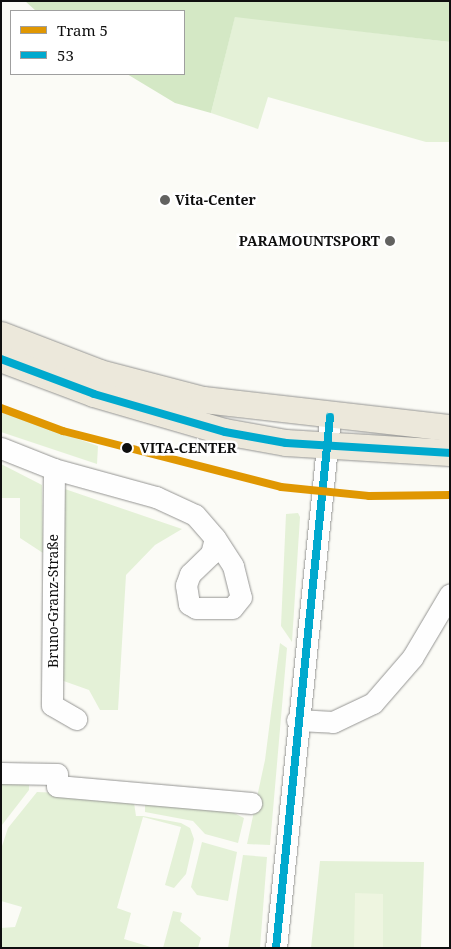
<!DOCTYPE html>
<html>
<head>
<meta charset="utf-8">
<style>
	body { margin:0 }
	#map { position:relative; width:451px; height:949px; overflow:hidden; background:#fbfbf6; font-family:"Noto Serif",serif }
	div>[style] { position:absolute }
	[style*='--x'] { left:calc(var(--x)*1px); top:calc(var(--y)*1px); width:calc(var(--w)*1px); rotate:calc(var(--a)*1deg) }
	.green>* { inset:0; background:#e4f1d7 }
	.forest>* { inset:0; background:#d4e8c5 }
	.pitch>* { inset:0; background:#eef5e0 }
	.roads { filter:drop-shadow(0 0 1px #959593) drop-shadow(0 0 1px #959593) }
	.minor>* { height:21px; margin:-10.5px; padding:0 10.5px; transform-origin:10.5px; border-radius:10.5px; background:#fefefe }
	.major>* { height:26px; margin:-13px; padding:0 13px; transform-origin:13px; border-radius:13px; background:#ece8db }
	.bus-1>* { height:8px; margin:-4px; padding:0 4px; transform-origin:4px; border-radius:4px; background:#00a9ce }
	.tram-1>* { height:8px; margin:-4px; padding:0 4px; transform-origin:4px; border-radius:4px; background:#e09702 }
	.dots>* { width:14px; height:14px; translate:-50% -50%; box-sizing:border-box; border:2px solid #fff; border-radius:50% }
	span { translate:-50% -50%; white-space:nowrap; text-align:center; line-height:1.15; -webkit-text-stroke:5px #fff; paint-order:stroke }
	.poi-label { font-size:14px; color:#0f0f0f; font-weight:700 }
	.left { translate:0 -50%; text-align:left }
	.right { translate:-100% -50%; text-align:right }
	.stop-label { font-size:14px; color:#0f0f0f; font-weight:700 }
	.street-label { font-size:14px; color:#0f0f0f }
	.frame { position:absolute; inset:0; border:2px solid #0f0f0f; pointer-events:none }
	.legend { position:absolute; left:10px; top:10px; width:175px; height:65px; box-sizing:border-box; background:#fff; border:1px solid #9f9f9f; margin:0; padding:6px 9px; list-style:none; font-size:15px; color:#0f0f0f }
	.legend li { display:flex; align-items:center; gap:10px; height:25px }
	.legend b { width:25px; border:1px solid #9f9f9f }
</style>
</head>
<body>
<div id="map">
	<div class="green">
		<i style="clip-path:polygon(235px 16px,450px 42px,450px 142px,426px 142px,268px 97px,258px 129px,211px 113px)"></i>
		<i style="clip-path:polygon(1px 412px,98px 446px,97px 464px,1px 432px)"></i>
		<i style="clip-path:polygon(1px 464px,42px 485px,43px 553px,20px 538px,20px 498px,1px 498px)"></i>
		<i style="clip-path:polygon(59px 487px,182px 529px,155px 545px,126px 575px,118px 710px,100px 710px,89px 690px,58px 679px)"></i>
		<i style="clip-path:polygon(298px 513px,300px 517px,292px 642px,281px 626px,286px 514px)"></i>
		<i style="clip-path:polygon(280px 643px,287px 648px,270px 845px,247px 844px,265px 760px)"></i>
		<i style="clip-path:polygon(1px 776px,29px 776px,29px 790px,2px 825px)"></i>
		<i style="clip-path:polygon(37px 792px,133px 796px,136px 816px,143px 816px,181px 823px,190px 828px,194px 839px,186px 874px,174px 888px,165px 885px,181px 827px,143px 817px,117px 908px,131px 913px,124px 939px,154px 948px,1px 948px,1px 928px,15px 927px,22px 907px,1px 901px,1px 849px,8px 828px)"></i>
		<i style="clip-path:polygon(145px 801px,224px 808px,244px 818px,238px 843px,205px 834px,193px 821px,145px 812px)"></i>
		<i style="clip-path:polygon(202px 842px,237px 852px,228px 901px,197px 895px,191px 887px)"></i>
		<i style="clip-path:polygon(243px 855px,267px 857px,260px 948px,228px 948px)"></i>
		<i style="clip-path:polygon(320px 861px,424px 862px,421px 948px,311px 948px)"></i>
		<i style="clip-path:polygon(173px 911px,182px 913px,180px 921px,201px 938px,198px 948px,163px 948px)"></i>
	</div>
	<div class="forest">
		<i style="clip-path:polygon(25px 1px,450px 1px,450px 42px,235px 17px,211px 113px,175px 103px,127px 74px,184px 74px,184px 11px,36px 11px)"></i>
	</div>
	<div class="pitch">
		<i style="clip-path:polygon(355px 893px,383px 894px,383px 948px,354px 948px)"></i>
	</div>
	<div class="roads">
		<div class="minor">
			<i style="--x:1;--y:448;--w:57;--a:21.6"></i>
			<i style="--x:54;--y:469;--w:106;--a:15.4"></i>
			<i style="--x:156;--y:497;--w:43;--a:24.8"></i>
			<i style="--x:195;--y:515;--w:30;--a:49"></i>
			<i style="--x:215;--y:538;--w:33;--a:57"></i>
			<i style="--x:233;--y:566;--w:32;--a:76"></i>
			<i style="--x:241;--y:597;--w:14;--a:129"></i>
			<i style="--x:232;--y:608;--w:36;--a:180"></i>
			<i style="--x:196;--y:608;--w:8;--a:-150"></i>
			<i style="--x:189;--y:604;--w:19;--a:-99"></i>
			<i style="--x:186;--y:585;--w:12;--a:-70"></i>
			<i style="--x:190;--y:574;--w:29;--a:-44"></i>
			<i style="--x:211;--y:554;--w:16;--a:-76"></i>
			<i style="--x:54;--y:469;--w:236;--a:90.5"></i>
			<i style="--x:52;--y:705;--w:28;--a:30"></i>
			<i style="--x:297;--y:720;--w:36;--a:3"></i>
			<i style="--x:333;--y:722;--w:44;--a:-25.4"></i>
			<i style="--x:373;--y:703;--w:60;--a:-49.1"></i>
			<i style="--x:412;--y:658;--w:74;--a:-59.3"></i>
			<i style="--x:1;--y:773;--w:56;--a:1"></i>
			<i style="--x:57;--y:774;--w:12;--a:90"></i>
			<i style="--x:57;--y:786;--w:195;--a:5"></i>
			<i style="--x:276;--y:948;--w:534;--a:-84.19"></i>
		</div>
		<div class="major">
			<i style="--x:1;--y:335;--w:106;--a:21"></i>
			<i style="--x:100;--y:373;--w:107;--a:14.6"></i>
			<i style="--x:204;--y:400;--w:248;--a:6.5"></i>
			<i style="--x:1;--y:359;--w:99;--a:20.6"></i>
			<i style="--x:94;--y:394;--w:136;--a:16.2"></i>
			<i style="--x:225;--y:432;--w:62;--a:10.2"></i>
			<i style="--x:286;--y:443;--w:164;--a:3.5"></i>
		</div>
	</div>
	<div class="bus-1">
		<i style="--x:1;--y:359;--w:99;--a:20.6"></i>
		<i style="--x:94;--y:394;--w:136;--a:16.2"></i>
		<i style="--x:225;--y:432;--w:62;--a:10.2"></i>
		<i style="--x:286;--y:443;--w:164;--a:3.5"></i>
		<i style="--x:276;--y:948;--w:534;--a:-84.19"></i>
	</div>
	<div class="tram-1">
		<i style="--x:1;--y:408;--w:66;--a:20.4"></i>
		<i style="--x:63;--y:431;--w:225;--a:14.4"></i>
		<i style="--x:281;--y:487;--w:88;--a:5.8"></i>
		<i style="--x:369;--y:496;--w:81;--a:-0.7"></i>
	</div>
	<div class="dots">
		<i style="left:165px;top:200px;background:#626260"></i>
		<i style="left:390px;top:241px;background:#626260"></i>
		<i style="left:127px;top:448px;background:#0f0f0f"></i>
	</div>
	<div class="poi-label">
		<span class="left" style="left:175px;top:200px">Vita-Center</span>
		<span class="right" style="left:380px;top:241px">PARAMOUNTSPORT</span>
	</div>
	<div class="stop-label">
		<span class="left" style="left:140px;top:448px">VITA-CENTER</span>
	</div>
	<div class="street-label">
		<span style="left:53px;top:601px;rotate:-90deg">Bruno-Granz-Straße</span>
	</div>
	<div class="frame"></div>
	<ul class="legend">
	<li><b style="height:6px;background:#e09702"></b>Tram 5</li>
	<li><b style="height:6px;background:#00a9ce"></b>53</li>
	</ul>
</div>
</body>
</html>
